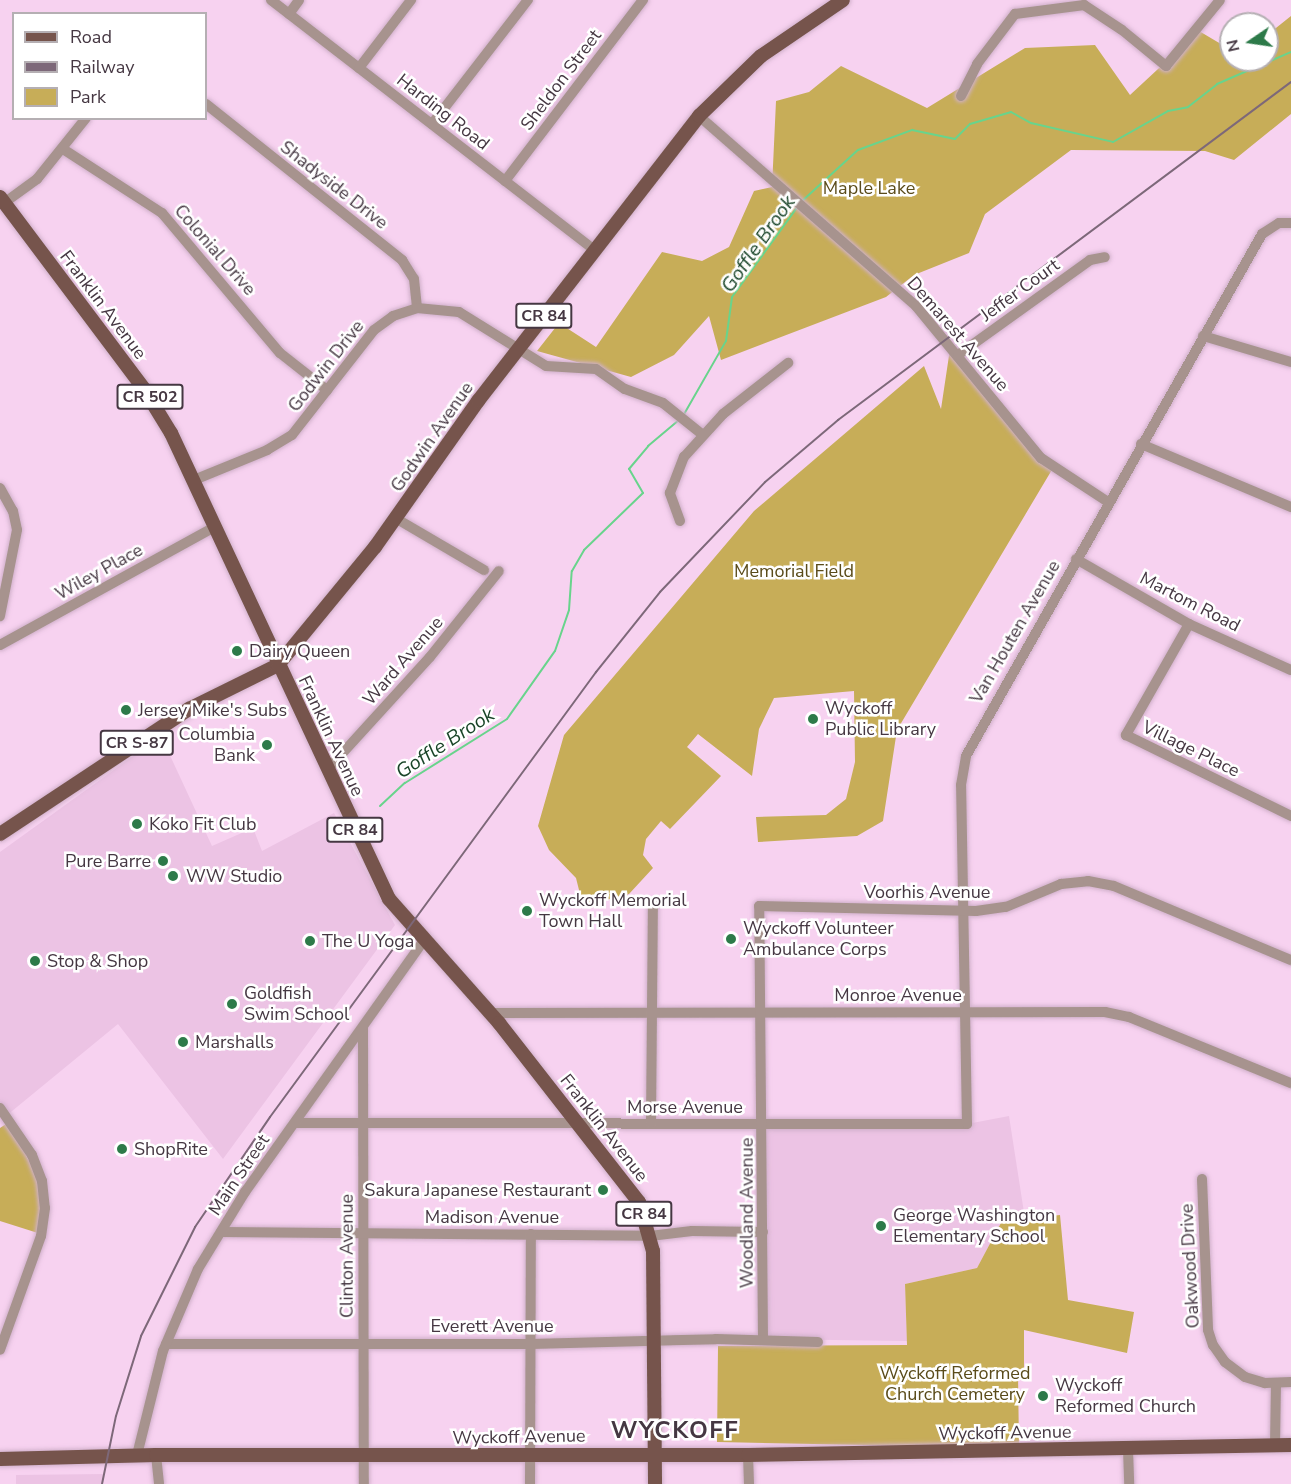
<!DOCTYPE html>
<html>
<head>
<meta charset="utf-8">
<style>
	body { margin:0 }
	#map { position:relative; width:1291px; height:1484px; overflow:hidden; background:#f7d2f0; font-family:"Nunito Sans",sans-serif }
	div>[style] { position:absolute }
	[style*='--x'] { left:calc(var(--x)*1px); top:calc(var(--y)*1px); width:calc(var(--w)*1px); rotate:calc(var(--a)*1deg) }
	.built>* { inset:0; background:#ecc3e4 }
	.green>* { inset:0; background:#c7ad58 }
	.stream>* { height:2px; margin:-1px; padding:0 1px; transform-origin:1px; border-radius:1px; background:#68d48c }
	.roads { filter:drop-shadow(0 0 2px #d0b0ca) drop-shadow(0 0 2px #d0b0ca) }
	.minor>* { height:10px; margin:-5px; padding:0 5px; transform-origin:5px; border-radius:5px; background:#a7938e }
	.major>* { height:14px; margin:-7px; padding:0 7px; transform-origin:7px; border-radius:7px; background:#76544c }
	.rail>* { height:2px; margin:-1px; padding:0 1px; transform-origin:1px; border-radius:1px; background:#7d6879 }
	.dots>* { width:16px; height:16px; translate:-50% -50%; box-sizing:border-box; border:3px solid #fff; border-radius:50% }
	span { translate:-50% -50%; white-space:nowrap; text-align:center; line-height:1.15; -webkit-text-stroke:5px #fff; paint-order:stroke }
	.shield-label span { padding:2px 4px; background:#fff; border:2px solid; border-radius:4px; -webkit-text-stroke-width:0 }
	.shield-label { font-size:16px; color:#453742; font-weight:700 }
	.street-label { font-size:18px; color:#453742 }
	.park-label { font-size:18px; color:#5a4b1a }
	.poi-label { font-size:18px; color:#453742 }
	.left { translate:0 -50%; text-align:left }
	.right { translate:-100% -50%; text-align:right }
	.water-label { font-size:20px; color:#194428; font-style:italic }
	.district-label { font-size:24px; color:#453742; font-weight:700; letter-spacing:1.5px }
	.legend { position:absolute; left:12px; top:12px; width:195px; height:108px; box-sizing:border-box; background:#fff; border:2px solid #b5afb3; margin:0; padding:8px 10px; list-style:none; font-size:18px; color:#453742 }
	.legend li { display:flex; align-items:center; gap:12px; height:30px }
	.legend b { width:30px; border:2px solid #b5afb3 }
	.north { position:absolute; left:1219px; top:12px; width:60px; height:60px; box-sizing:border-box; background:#fff; border:2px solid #b5afb3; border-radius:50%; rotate:257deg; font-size:16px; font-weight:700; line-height:24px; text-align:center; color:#453742 }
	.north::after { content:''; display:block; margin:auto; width:21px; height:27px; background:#2d7a49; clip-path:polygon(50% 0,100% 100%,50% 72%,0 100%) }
</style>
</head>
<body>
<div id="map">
	<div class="built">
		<i style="clip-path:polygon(161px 736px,212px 846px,253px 828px,262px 851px,334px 813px,395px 925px,223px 1159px,118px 1024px,6px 1116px,0 1106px,0 852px)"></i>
		<i style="clip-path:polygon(1009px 1116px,1025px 1219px,1002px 1221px,977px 1268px,905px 1284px,907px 1341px,763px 1339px,763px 1124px,967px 1124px)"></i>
		<i style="clip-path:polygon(104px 1474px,103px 1484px,16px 1484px,16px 1475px)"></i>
	</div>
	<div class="green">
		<i style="clip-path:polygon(1291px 16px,1291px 114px,1234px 160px,1205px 151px,1071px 150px,985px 214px,969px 253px,914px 275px,886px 297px,721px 360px,709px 316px,674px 355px,631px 377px,537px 351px,559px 323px,596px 347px,662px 252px,702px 261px,729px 247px,754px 191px,772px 187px,776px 101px,809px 92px,841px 66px,927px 108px,1025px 48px,1095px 45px,1130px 95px,1199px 31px,1231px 50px,1231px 60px,1267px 60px,1267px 35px)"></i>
		<i style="clip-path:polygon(950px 349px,1053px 468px,897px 730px,883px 821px,857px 836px,758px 842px,756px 817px,826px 815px,846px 799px,855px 762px,854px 691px,774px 698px,759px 729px,752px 776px,698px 734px,687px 747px,721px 776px,670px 829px,661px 821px,646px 839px,643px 855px,653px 868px,629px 894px,583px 906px,576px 878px,549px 850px,538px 826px,564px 735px,754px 511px,924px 366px,941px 409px)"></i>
		<i style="clip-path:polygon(9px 1122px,43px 1188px,41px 1234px,0 1221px,0 1128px)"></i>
		<i style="clip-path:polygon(1060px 1215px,1068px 1300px,1134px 1312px,1127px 1353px,1024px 1330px,1024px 1374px,1018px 1373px,1019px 1448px,717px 1442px,718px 1346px,907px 1345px,905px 1284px,977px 1268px,1002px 1221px)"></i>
	</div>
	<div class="stream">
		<i style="--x:801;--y:202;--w:77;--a:-42.4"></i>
		<i style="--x:858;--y:150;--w:58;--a:-20.3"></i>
		<i style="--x:912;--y:130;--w:44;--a:11.8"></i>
		<i style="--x:955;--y:139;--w:21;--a:-45"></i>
		<i style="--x:970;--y:124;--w:43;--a:-16.3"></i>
		<i style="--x:1011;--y:112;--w:23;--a:29"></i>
		<i style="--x:1031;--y:123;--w:84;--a:13"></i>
		<i style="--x:1113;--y:142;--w:63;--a:-29.4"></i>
		<i style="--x:1168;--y:111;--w:20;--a:-11"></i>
		<i style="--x:1188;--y:107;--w:37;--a:-38"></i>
		<i style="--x:1217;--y:84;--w:81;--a:-23.4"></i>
		<i style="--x:683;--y:416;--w:86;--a:-60.2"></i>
		<i style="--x:726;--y:341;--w:44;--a:-82.2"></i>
		<i style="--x:732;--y:297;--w:112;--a:-54"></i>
		<i style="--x:380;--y:806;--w:34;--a:-43"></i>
		<i style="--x:405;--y:783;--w:120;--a:-32.1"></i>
		<i style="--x:507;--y:719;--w:83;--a:-54.8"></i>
		<i style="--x:555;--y:651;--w:43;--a:-71.1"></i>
		<i style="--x:569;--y:610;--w:39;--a:-86"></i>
		<i style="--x:572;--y:571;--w:24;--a:-60"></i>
		<i style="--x:584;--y:550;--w:82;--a:-44"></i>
		<i style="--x:643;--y:493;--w:28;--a:-120"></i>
		<i style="--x:629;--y:469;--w:30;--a:-50"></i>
		<i style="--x:648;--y:446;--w:40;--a:-40"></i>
	</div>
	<div class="roads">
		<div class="minor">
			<i style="--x:271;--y:0;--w:409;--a:37.7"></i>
			<i style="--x:289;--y:14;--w:17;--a:-54"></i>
			<i style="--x:359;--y:68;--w:86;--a:-52.6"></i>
			<i style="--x:961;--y:96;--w:36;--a:-63"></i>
			<i style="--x:977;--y:64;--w:63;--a:-52.8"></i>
			<i style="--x:1015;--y:14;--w:70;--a:-7.4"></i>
			<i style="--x:1084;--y:5;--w:45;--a:33.3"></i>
			<i style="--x:1122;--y:30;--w:57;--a:39.3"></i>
			<i style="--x:1166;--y:66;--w:85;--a:-50.7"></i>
			<i style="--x:206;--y:104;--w:251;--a:38.5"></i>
			<i style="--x:402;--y:260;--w:22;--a:58"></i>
			<i style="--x:414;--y:279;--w:29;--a:84"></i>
			<i style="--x:699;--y:116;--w:288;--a:41.2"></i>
			<i style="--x:916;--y:306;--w:197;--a:50.6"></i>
			<i style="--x:1041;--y:458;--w:80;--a:33.3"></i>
			<i style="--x:432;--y:124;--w:157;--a:-52.3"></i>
			<i style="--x:63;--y:149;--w:118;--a:32.9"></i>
			<i style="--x:162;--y:213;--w:183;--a:49.9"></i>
			<i style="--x:280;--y:353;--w:60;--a:38.2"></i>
			<i style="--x:505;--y:181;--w:228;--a:-52.7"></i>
			<i style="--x:4;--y:203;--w:41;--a:-36"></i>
			<i style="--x:37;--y:179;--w:78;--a:-51.2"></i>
			<i style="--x:1203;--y:336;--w:92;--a:16.5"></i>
			<i style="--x:958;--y:355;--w:163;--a:-35.7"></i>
			<i style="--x:1090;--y:260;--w:15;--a:-11"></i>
			<i style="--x:1141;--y:444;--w:163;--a:22.8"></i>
			<i style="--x:194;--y:480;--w:79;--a:-22.3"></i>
			<i style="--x:267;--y:450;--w:29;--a:-31"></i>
			<i style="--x:292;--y:435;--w:133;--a:-52"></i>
			<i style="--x:374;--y:330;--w:24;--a:-36"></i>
			<i style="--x:393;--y:316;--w:25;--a:-18"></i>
			<i style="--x:417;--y:308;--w:42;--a:5.4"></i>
			<i style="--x:459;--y:312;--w:102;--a:31.8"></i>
			<i style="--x:546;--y:366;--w:50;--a:3.4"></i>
			<i style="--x:596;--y:369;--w:35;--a:35"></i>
			<i style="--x:625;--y:389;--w:40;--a:20.2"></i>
			<i style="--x:663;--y:403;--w:51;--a:38.7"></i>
			<i style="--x:0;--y:488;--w:26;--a:61"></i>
			<i style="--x:13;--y:511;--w:19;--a:78"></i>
			<i style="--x:17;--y:530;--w:88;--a:101.2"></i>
			<i style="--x:397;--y:519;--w:101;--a:30.4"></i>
			<i style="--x:680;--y:521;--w:30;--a:-110"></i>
			<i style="--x:670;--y:493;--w:39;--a:-69"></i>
			<i style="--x:684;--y:457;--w:58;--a:-47.8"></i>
			<i style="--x:723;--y:414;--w:83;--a:-38.1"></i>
			<i style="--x:1076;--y:559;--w:130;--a:29.9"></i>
			<i style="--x:1189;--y:624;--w:112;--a:24.3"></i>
			<i style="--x:1189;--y:624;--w:128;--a:119.6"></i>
			<i style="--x:1126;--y:735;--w:184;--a:26.1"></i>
			<i style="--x:0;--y:645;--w:245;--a:-28.8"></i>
			<i style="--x:328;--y:769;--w:151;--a:-47.7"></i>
			<i style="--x:430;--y:657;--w:110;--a:-51.3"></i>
			<i style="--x:491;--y:1013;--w:614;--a:-0.09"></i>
			<i style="--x:1105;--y:1012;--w:25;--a:12"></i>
			<i style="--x:1129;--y:1017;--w:175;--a:22.2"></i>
			<i style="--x:363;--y:1028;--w:456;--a:89.9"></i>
			<i style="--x:0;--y:1108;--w:57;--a:55.8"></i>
			<i style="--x:32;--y:1155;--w:28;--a:69"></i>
			<i style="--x:42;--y:1181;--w:27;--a:84"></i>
			<i style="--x:45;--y:1208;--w:28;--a:98"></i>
			<i style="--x:41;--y:1236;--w:121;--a:109.8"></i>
			<i style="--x:295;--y:1123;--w:672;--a:0.09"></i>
			<i style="--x:967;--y:1124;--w:339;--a:-91"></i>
			<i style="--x:961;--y:785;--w:29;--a:-80"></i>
			<i style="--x:966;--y:756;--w:600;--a:-60.44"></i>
			<i style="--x:1262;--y:234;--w:20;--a:-33"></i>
			<i style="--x:1279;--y:223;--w:12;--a:0"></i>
			<i style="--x:651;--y:1123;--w:218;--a:-89.5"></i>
			<i style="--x:1202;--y:1179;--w:151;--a:87.7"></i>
			<i style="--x:1208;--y:1330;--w:16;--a:72"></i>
			<i style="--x:1213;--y:1345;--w:21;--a:55"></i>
			<i style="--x:1225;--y:1362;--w:25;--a:37"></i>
			<i style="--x:1245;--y:1377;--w:21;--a:17"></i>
			<i style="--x:1265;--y:1383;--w:26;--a:-2"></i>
			<i style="--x:221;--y:1232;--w:429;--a:0.5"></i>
			<i style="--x:650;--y:1236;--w:42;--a:-6.8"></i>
			<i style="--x:692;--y:1231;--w:71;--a:0.8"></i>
			<i style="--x:763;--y:1339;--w:433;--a:-90.5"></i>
			<i style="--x:759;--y:906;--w:217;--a:1.3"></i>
			<i style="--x:976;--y:911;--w:30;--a:-8"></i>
			<i style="--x:1006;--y:907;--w:60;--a:-22.7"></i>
			<i style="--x:1061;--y:884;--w:27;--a:-6"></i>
			<i style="--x:1088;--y:881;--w:26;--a:11"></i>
			<i style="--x:1114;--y:886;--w:192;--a:22.7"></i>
			<i style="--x:166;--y:1344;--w:365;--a:0"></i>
			<i style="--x:531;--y:1344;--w:185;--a:-1.5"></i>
			<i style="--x:716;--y:1339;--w:102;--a:1.7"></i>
			<i style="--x:1275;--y:1446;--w:62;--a:-89.1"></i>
			<i style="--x:1128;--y:1449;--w:35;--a:88"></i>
			<i style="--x:137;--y:1455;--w:107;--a:-76"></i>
			<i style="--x:163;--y:1351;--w:89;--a:-66.9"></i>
			<i style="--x:198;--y:1269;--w:90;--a:-58.6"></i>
			<i style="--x:245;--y:1192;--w:309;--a:-54.6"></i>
			<i style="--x:156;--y:1455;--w:29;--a:84"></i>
			<i style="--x:748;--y:1455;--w:29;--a:88"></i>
			<i style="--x:530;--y:1484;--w:250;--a:-89.8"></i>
		</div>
		<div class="major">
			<i style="--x:0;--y:197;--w:240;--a:53.1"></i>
			<i style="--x:144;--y:389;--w:52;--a:58.5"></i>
			<i style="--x:171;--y:433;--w:514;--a:64.93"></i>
			<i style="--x:389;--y:899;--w:166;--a:48.4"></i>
			<i style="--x:499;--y:1023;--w:227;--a:52"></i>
			<i style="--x:639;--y:1202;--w:51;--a:74.1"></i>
			<i style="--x:653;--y:1251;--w:233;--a:89.5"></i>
			<i style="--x:0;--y:834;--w:227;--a:-33.5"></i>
			<i style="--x:189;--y:709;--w:99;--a:-26.3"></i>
			<i style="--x:278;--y:665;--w:153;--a:-50.6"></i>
			<i style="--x:375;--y:547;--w:179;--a:-54.8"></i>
			<i style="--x:478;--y:401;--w:361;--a:-52.2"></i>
			<i style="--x:699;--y:116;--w:86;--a:-44.1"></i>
			<i style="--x:761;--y:56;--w:99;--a:-34.3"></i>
			<i style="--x:0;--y:1459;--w:156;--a:-1.5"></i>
			<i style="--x:156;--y:1455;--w:592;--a:0"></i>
			<i style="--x:748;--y:1455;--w:543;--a:-1.06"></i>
		</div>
	</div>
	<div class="rail">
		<i style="--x:102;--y:1484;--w:69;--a:-78.4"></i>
		<i style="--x:116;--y:1416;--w:84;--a:-72.6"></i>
		<i style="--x:141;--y:1336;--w:122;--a:-63.6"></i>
		<i style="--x:195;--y:1227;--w:133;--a:-55.7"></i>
		<i style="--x:270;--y:1117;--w:552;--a:-53.77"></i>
		<i style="--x:596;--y:672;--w:102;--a:-51.3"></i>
		<i style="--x:660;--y:592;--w:152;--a:-46.3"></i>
		<i style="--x:765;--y:482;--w:96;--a:-40.3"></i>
		<i style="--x:838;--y:420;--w:565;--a:-36.73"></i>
	</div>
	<div class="dots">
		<i style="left:237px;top:651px;background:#2d7a49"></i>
		<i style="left:126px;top:710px;background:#2d7a49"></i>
		<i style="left:813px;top:719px;background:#2d7a49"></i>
		<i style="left:267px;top:745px;background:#2d7a49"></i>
		<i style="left:137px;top:824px;background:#2d7a49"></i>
		<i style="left:163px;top:861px;background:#2d7a49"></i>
		<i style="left:173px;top:876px;background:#2d7a49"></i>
		<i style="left:527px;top:911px;background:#2d7a49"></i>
		<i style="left:731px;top:939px;background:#2d7a49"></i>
		<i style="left:310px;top:941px;background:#2d7a49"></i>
		<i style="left:35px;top:961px;background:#2d7a49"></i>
		<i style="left:232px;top:1004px;background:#2d7a49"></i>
		<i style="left:183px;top:1042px;background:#2d7a49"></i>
		<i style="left:122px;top:1149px;background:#2d7a49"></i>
		<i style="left:603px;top:1190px;background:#2d7a49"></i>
		<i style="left:881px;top:1226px;background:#2d7a49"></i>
		<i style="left:1043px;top:1396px;background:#2d7a49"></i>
	</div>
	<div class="shield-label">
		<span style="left:544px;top:316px">CR 84</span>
		<span style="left:150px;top:397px">CR 502</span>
		<span style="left:137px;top:743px">CR S-87</span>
		<span style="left:355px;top:830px">CR 84</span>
		<span style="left:644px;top:1214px">CR 84</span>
	</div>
	<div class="street-label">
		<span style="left:561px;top:80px;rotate:-53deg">Sheldon Street</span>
		<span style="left:443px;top:112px;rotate:38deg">Harding Road</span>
		<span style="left:334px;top:185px;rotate:38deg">Shadyside Drive</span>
		<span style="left:215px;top:250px;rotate:49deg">Colonial Drive</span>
		<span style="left:1020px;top:290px;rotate:-36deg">Jeffer Court</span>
		<span style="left:103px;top:305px;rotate:53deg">Franklin Avenue</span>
		<span style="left:958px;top:334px;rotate:49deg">Demarest Avenue</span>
		<span style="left:326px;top:366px;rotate:-52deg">Godwin Drive</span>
		<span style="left:432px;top:437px;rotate:-55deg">Godwin Avenue</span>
		<span style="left:99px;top:572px;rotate:-29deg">Wiley Place</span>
		<span style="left:1190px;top:602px;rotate:27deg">Martom Road</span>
		<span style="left:1015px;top:632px;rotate:-60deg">Van Houten Avenue</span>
		<span style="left:403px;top:661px;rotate:-49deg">Ward Avenue</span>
		<span style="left:331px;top:736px;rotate:65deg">Franklin Avenue</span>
		<span style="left:1191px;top:749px;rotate:26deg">Village Place</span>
		<span style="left:927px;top:892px">Voorhis Avenue</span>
		<span style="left:898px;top:995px">Monroe Avenue</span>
		<span style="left:685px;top:1107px">Morse Avenue</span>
		<span style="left:604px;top:1128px;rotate:52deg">Franklin Avenue</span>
		<span style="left:239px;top:1175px;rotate:-56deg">Main Street</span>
		<span style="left:747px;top:1213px;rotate:-90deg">Woodland Avenue</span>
		<span style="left:492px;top:1217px">Madison Avenue</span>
		<span style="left:347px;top:1256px;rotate:-90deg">Clinton Avenue</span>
		<span style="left:1190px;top:1266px;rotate:-93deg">Oakwood Drive</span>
		<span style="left:492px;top:1326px">Everett Avenue</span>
		<span style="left:1005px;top:1433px;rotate:-1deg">Wyckoff Avenue</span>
		<span style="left:519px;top:1437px;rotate:-1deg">Wyckoff Avenue</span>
	</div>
	<div class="park-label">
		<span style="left:869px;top:188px">Maple Lake</span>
		<span style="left:794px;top:571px">Memorial Field</span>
		<span style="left:955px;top:1384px">Wyckoff Reformed<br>Church Cemetery</span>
	</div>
	<div class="poi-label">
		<span class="left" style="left:249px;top:651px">Dairy Queen</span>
		<span class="left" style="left:825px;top:719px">Wyckoff<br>Public Library</span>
		<span class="left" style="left:138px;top:710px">Jersey Mike's Subs</span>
		<span class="right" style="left:255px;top:745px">Columbia<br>Bank</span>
		<span class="left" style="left:149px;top:824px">Koko Fit Club</span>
		<span class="right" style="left:151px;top:861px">Pure Barre</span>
		<span class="left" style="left:186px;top:876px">WW Studio</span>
		<span class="left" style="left:539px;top:911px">Wyckoff Memorial<br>Town Hall</span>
		<span class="left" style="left:743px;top:939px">Wyckoff Volunteer<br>Ambulance Corps</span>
		<span class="left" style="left:322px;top:941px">The U Yoga</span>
		<span class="left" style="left:47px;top:961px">Stop &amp; Shop</span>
		<span class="left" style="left:244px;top:1004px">Goldfish<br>Swim School</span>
		<span class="left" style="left:195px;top:1042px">Marshalls</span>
		<span class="left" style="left:134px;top:1149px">ShopRite</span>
		<span class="right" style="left:591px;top:1190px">Sakura Japanese Restaurant</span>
		<span class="left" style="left:893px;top:1226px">George Washington<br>Elementary School</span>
		<span class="left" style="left:1055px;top:1396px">Wyckoff<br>Reformed Church</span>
	</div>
	<div class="water-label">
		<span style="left:758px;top:244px;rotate:-55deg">Goffle Brook</span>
		<span style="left:445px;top:743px;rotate:-33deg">Goffle Brook</span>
	</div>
	<div class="district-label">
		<span style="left:675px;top:1431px">WYCKOFF</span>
	</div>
	<ul class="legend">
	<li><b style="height:8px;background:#76544c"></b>Road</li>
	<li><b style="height:8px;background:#7d6879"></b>Railway</li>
	<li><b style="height:16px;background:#c7ad58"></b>Park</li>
	</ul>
	<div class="north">N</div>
</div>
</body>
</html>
